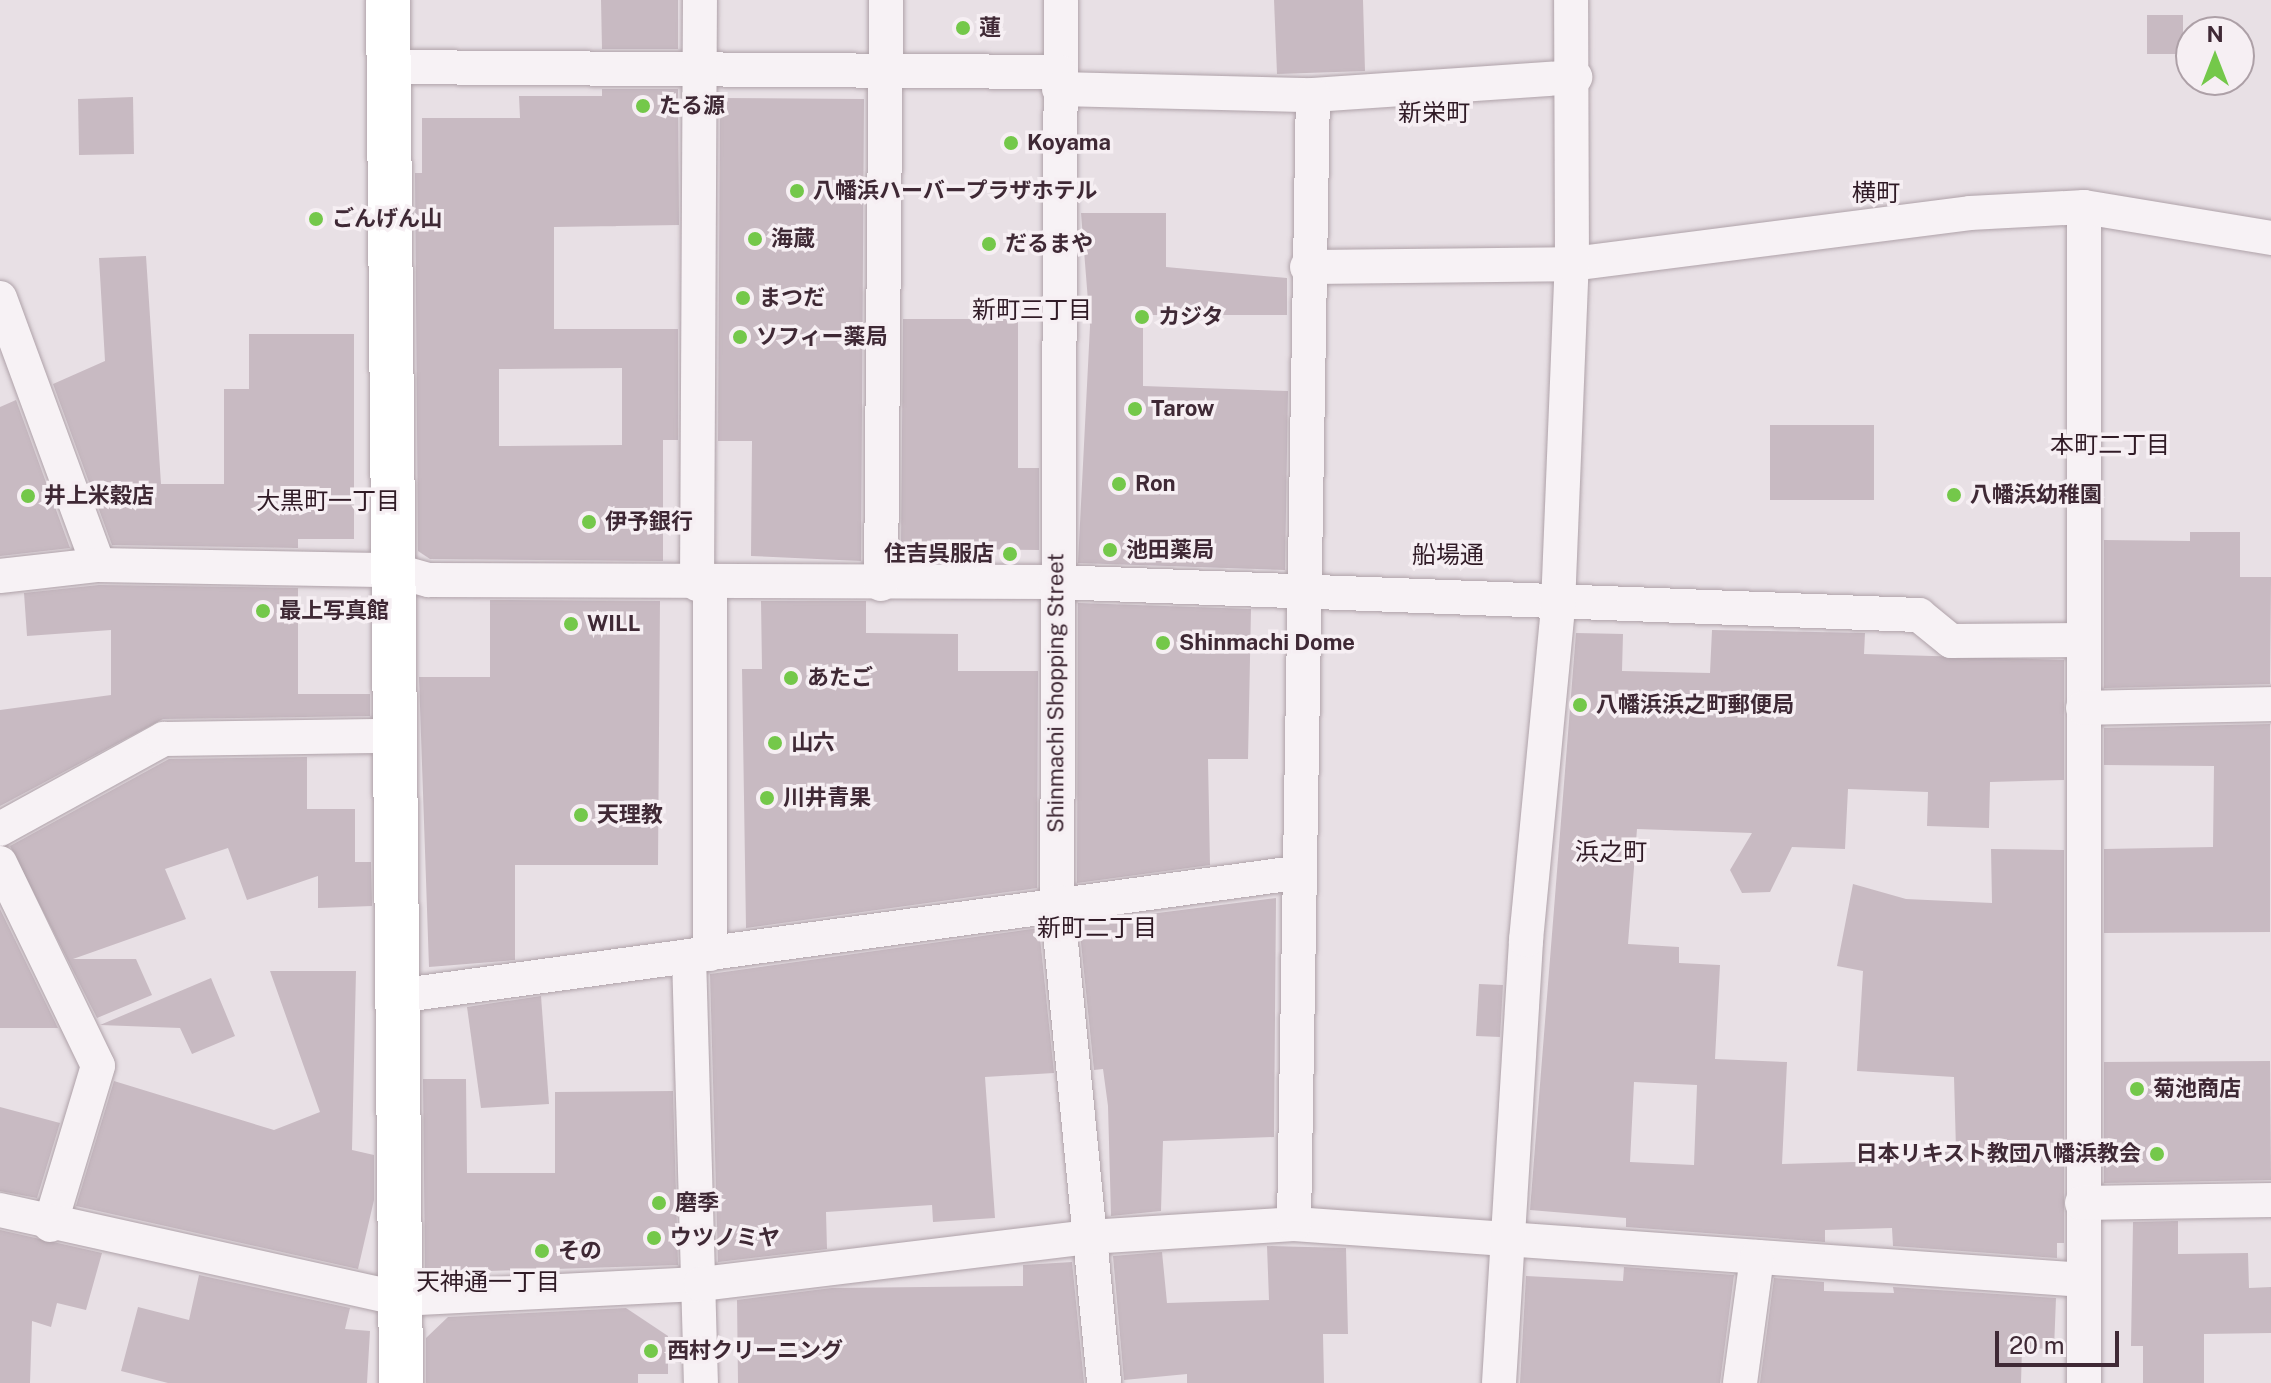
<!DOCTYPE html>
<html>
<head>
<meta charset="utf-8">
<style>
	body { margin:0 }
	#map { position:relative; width:2271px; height:1383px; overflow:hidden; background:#e8e0e5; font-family:"Public Sans","Noto Sans JP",sans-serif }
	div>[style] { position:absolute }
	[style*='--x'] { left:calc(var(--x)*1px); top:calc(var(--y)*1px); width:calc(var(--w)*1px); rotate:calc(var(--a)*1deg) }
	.building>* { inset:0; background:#c8bac2 }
	.roads { filter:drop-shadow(0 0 2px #afa2a9) drop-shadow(0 0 2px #afa2a9) }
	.street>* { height:34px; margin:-17px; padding:0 17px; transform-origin:17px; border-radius:17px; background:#f7f2f5 }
	.secondary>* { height:44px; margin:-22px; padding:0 22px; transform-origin:22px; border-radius:22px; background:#fff }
	.dots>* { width:22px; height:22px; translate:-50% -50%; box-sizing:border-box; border:4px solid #f6eff3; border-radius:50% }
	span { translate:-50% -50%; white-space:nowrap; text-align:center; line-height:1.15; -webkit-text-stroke:7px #f6eff3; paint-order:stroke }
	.poi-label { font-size:22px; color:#3f2935; font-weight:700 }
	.left { translate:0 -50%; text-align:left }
	.right { translate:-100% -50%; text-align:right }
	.street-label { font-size:22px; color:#3f2935 }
	.neighbourhood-label { font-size:24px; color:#301b26 }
	.north { position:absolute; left:2175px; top:16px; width:80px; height:80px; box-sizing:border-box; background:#f6eff3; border:2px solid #ada0a7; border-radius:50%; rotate:0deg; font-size:22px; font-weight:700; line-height:32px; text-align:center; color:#3f2935 }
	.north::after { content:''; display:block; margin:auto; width:28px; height:36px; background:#74c84a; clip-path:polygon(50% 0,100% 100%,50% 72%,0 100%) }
	.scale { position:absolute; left:1995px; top:1331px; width:124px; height:36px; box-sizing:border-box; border:4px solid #3f2935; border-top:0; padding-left:10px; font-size:24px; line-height:28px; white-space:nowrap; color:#3f2935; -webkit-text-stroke:6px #f6eff3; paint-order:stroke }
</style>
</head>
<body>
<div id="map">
	<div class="building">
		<i style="clip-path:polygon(601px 0,678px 0,678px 49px,602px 49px)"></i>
		<i style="clip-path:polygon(1274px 0,1363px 0,1365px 71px,1277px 74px)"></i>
		<i style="clip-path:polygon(2147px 15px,2183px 15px,2183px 54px,2147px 54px)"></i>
		<i style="clip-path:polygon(evenodd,602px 89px,678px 89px,679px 225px,554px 227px,554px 329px,678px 329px,678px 440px,663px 440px,663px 561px,430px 559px,418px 551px,415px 173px,422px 173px,422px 118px,520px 118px,519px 96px,602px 96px,602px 89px,622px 368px,622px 445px,499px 446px,499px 369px,622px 368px)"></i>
		<i style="clip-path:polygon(133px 97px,134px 154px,79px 155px,78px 99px)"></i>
		<i style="clip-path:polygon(720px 98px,864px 99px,861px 561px,751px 556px,752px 441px,718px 441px)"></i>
		<i style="clip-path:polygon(1081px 213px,1166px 213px,1166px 267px,1287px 278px,1287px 315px,1143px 315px,1143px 386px,1288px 391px,1285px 570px,1078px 563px,1090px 326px)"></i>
		<i style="clip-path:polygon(146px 256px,161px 484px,224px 484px,224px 389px,249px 389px,249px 334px,354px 334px,354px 539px,298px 539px,298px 548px,112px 545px,53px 384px,105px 361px,99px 258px)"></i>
		<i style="clip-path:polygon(903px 319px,1018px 319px,1018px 468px,1039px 468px,1039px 550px,901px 548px)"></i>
		<i style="clip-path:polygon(16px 400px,70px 548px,0 556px,0 407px)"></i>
		<i style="clip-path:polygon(1770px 425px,1874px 425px,1874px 500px,1770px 500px)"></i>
		<i style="clip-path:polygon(2190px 532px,2240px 532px,2240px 577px,2271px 577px,2270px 684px,2104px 688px,2104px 540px,2190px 541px)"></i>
		<i style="clip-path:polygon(99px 585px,298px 588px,298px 694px,370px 694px,370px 716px,163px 719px,0 806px,0 710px,111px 695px,111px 630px,27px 636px,24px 593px)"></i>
		<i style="clip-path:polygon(490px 600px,660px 601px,658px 865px,515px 865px,515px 960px,429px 967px,419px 677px,490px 677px)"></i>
		<i style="clip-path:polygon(761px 601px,866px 601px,866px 633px,958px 634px,958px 671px,1038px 671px,1037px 888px,746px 928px,742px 669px,762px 669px)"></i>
		<i style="clip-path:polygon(1078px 603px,1251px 609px,1248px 759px,1208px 759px,1210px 865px,1077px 883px)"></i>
		<i style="clip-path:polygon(evenodd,1712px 630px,1865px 633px,1864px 654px,2064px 660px,2064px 780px,1990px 782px,1989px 828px,1927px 826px,1928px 792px,1848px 789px,1845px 849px,1792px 847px,1770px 892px,1742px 893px,1730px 870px,1752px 833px,1637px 829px,1628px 944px,1679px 947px,1679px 963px,1720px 965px,1715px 1059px,1787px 1062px,1782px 1164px,1891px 1161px,1891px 1151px,1956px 1150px,1954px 1077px,1857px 1071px,1863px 971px,1837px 966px,1853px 884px,1906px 899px,1992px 903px,1991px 849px,2064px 850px,2064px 1243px,2057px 1243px,2057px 1258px,1893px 1246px,1892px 1228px,1825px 1230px,1825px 1242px,1626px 1227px,1626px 1218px,1530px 1210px,1576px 633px,1623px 634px,1622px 671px,1710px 673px,1712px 630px,1634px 1082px,1697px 1085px,1694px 1165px,1630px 1162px,1634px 1082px)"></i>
		<i style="clip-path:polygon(2270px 724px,2270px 932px,2104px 933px,2104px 849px,2213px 847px,2214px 766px,2104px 765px,2104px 728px)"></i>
		<i style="clip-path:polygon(307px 757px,307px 809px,355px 809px,355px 862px,371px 862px,372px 906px,318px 908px,318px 876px,247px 900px,228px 848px,165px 869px,186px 919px,73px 959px,136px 959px,152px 995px,97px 1018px,10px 846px,169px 759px)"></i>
		<i style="clip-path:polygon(1276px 898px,1274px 1137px,1163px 1141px,1161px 1211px,1111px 1216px,1108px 1106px,1103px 1069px,1094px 1070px,1079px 923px)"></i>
		<i style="clip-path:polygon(0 909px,58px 1028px,0 1028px)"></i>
		<i style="clip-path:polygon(1039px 928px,1054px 1073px,985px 1077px,995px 1218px,933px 1222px,932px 1205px,826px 1212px,827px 1249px,718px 1262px,710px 974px)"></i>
		<i style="clip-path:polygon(270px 971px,356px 971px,352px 1150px,374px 1155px,374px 1200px,358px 1269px,76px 1206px,114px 1081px,274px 1130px,320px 1112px)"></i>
		<i style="clip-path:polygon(211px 978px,235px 1036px,192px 1054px,180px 1028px,100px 1025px)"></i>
		<i style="clip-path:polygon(1479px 984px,1503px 985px,1500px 1037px,1476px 1036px)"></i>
		<i style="clip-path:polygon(541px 996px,549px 1104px,481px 1108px,467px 1007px)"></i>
		<i style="clip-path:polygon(2270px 1061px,2271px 1180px,2104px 1183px,2104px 1062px)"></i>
		<i style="clip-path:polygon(423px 1079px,466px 1079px,467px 1173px,555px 1173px,555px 1092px,673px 1091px,678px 1265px,425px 1273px)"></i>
		<i style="clip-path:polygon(0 1107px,60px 1123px,37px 1198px,0 1191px)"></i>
		<i style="clip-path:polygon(2178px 1221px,2178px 1254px,2248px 1253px,2249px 1288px,2271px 1287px,2271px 1333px,2204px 1334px,2204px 1383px,2143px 1383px,2143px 1346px,2131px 1346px,2133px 1222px)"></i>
		<i style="clip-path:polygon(0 1230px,102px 1253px,86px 1310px,57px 1303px,51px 1327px,32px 1321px,30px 1383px,0 1383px)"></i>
		<i style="clip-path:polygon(1267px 1246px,1346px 1248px,1348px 1334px,1323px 1334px,1324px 1383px,1187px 1383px,1187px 1374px,1124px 1380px,1113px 1256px,1162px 1252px,1167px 1303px,1269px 1300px)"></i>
		<i style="clip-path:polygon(1072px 1262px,1084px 1383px,738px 1383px,737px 1300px,832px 1288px,1023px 1286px,1023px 1265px)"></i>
		<i style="clip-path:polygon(1624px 1267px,1734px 1275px,1720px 1383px,1520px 1383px,1526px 1276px,1623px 1281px)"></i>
		<i style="clip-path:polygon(199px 1275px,350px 1308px,345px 1329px,370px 1331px,367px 1383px,168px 1383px,121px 1371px,138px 1307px,189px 1320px)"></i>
		<i style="clip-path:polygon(1774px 1278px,1824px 1282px,1824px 1291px,1894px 1293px,1893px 1287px,2056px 1298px,2054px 1349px,2022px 1348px,2021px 1383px,1760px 1383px)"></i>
		<i style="clip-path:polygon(626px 1308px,668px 1336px,668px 1374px,638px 1374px,638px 1383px,426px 1383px,426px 1338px,448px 1317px)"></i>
	</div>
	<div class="roads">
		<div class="street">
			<i style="--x:1061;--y:0;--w:902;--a:90.25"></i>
			<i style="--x:1057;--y:902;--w:483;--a:84.4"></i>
			<i style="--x:389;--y:67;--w:671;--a:0.43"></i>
			<i style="--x:1059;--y:89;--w:254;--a:1.4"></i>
			<i style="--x:1313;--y:95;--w:263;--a:-3.9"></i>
			<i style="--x:2084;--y:207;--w:1176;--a:90"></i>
			<i style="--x:1307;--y:267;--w:265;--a:-0.6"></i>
			<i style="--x:1572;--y:264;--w:401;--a:-7.3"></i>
			<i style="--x:1970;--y:213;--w:114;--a:-3"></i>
			<i style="--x:2084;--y:207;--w:190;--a:9.4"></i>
			<i style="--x:0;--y:298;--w:284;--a:69.8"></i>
			<i style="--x:0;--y:576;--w:99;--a:-6.4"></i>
			<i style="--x:98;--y:565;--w:295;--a:1"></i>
			<i style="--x:393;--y:570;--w:37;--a:16"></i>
			<i style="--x:429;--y:580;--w:626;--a:0.18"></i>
			<i style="--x:1055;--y:582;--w:865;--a:2.19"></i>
			<i style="--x:1919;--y:615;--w:41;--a:39.1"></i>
			<i style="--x:1951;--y:641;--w:133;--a:-0.4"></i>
			<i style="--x:697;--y:584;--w:584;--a:-89.71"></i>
			<i style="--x:710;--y:584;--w:370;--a:90"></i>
			<i style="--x:881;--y:584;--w:584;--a:-89.51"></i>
			<i style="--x:2083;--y:708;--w:188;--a:-1.2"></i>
			<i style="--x:0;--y:829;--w:187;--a:-28.8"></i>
			<i style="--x:164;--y:739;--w:229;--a:-0.8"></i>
			<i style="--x:0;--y:863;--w:225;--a:64.2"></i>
			<i style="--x:98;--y:1066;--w:166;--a:106.8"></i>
			<i style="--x:689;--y:956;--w:427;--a:88.4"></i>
			<i style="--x:397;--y:996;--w:906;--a:-7.8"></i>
			<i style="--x:2082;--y:1203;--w:189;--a:-0.9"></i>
			<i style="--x:0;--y:1210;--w:411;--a:12.5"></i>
			<i style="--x:401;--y:1299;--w:300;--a:-2.9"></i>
			<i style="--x:701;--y:1284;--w:391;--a:-6.9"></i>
			<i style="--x:1089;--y:1237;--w:205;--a:-3.6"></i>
			<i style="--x:1294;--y:1224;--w:792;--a:4.05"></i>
			<i style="--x:1294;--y:1224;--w:1129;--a:-89.04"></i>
			<i style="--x:1499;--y:1383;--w:444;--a:-86.5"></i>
			<i style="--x:1526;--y:940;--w:336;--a:-84.5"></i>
			<i style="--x:1558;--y:606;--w:342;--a:-87.7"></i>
			<i style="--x:1572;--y:264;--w:264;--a:-90.2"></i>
			<i style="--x:1740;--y:1383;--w:127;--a:-82.3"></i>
		</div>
		<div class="secondary">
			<i style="--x:388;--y:0;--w:1383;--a:89.46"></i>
		</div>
	</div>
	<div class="dots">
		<i style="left:963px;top:28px;background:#74c84a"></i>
		<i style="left:643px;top:106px;background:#74c84a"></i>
		<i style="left:1011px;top:143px;background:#74c84a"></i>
		<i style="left:797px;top:191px;background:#74c84a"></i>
		<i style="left:316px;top:219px;background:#74c84a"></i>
		<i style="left:755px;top:239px;background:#74c84a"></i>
		<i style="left:989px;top:244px;background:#74c84a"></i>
		<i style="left:743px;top:298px;background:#74c84a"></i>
		<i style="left:1142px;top:317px;background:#74c84a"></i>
		<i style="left:740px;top:337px;background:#74c84a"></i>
		<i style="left:1135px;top:409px;background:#74c84a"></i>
		<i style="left:1119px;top:484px;background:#74c84a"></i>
		<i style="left:1954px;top:495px;background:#74c84a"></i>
		<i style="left:28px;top:496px;background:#74c84a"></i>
		<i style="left:589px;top:522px;background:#74c84a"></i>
		<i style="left:1110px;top:550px;background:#74c84a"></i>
		<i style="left:1010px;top:554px;background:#74c84a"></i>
		<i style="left:263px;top:611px;background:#74c84a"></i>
		<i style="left:571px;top:624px;background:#74c84a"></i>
		<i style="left:1163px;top:643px;background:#74c84a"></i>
		<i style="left:791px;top:678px;background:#74c84a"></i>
		<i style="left:1580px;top:705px;background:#74c84a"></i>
		<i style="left:775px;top:743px;background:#74c84a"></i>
		<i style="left:767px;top:798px;background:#74c84a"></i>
		<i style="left:581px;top:815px;background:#74c84a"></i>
		<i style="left:2137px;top:1089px;background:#74c84a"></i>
		<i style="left:2157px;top:1154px;background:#74c84a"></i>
		<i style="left:659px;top:1203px;background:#74c84a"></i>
		<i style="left:654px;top:1238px;background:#74c84a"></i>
		<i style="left:542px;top:1251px;background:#74c84a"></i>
		<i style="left:651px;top:1351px;background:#74c84a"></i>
	</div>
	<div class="poi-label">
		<span class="left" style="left:979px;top:28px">蓮</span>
		<span class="left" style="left:659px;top:106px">たる源</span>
		<span class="left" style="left:1027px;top:143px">Koyama</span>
		<span class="left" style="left:813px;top:191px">八幡浜ハーバープラザホテル</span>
		<span class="left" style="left:332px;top:219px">ごんげん山</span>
		<span class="left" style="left:771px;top:239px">海蔵</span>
		<span class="left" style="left:1005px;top:244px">だるまや</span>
		<span class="left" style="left:759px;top:298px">まつだ</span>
		<span class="left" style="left:1158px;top:317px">カジタ</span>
		<span class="left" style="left:756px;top:337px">ソフィー薬局</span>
		<span class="left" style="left:1151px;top:409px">Tarow</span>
		<span class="left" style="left:1135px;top:484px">Ron</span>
		<span class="left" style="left:1970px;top:495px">八幡浜幼稚園</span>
		<span class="left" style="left:44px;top:496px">井上米穀店</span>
		<span class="left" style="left:605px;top:522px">伊予銀行</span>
		<span class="left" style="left:1126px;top:550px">池田薬局</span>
		<span class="right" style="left:994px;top:554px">住吉呉服店</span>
		<span class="left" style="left:279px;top:611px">最上写真館</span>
		<span class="left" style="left:587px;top:624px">WILL</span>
		<span class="left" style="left:1179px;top:643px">Shinmachi Dome</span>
		<span class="left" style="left:807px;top:678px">あたご</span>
		<span class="left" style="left:1596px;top:705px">八幡浜浜之町郵便局</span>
		<span class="left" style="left:791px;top:743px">山六</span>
		<span class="left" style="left:783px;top:798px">川井青果</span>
		<span class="left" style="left:597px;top:815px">天理教</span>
		<span class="left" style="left:2153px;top:1089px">菊池商店</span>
		<span class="right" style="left:2141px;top:1154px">日本リキスト教団八幡浜教会</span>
		<span class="left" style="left:675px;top:1203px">磨季</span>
		<span class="left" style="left:670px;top:1238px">ウツノミヤ</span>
		<span class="left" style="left:558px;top:1251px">その</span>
		<span class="left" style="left:667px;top:1351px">西村クリーニング</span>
	</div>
	<div class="street-label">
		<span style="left:1056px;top:693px;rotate:-90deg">Shinmachi Shopping Street</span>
	</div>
	<div class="neighbourhood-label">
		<span style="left:1434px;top:113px">新栄町</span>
		<span style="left:1876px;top:193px">横町</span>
		<span style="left:1032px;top:310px">新町三丁目</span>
		<span style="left:2110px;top:445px">本町二丁目</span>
		<span style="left:328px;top:501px">大黒町一丁目</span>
		<span style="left:1448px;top:555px">船場通</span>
		<span style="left:1611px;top:852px">浜之町</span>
		<span style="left:1097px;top:928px">新町二丁目</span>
		<span style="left:488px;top:1282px">天神通一丁目</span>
	</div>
	<div class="north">N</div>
	<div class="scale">20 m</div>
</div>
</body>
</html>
